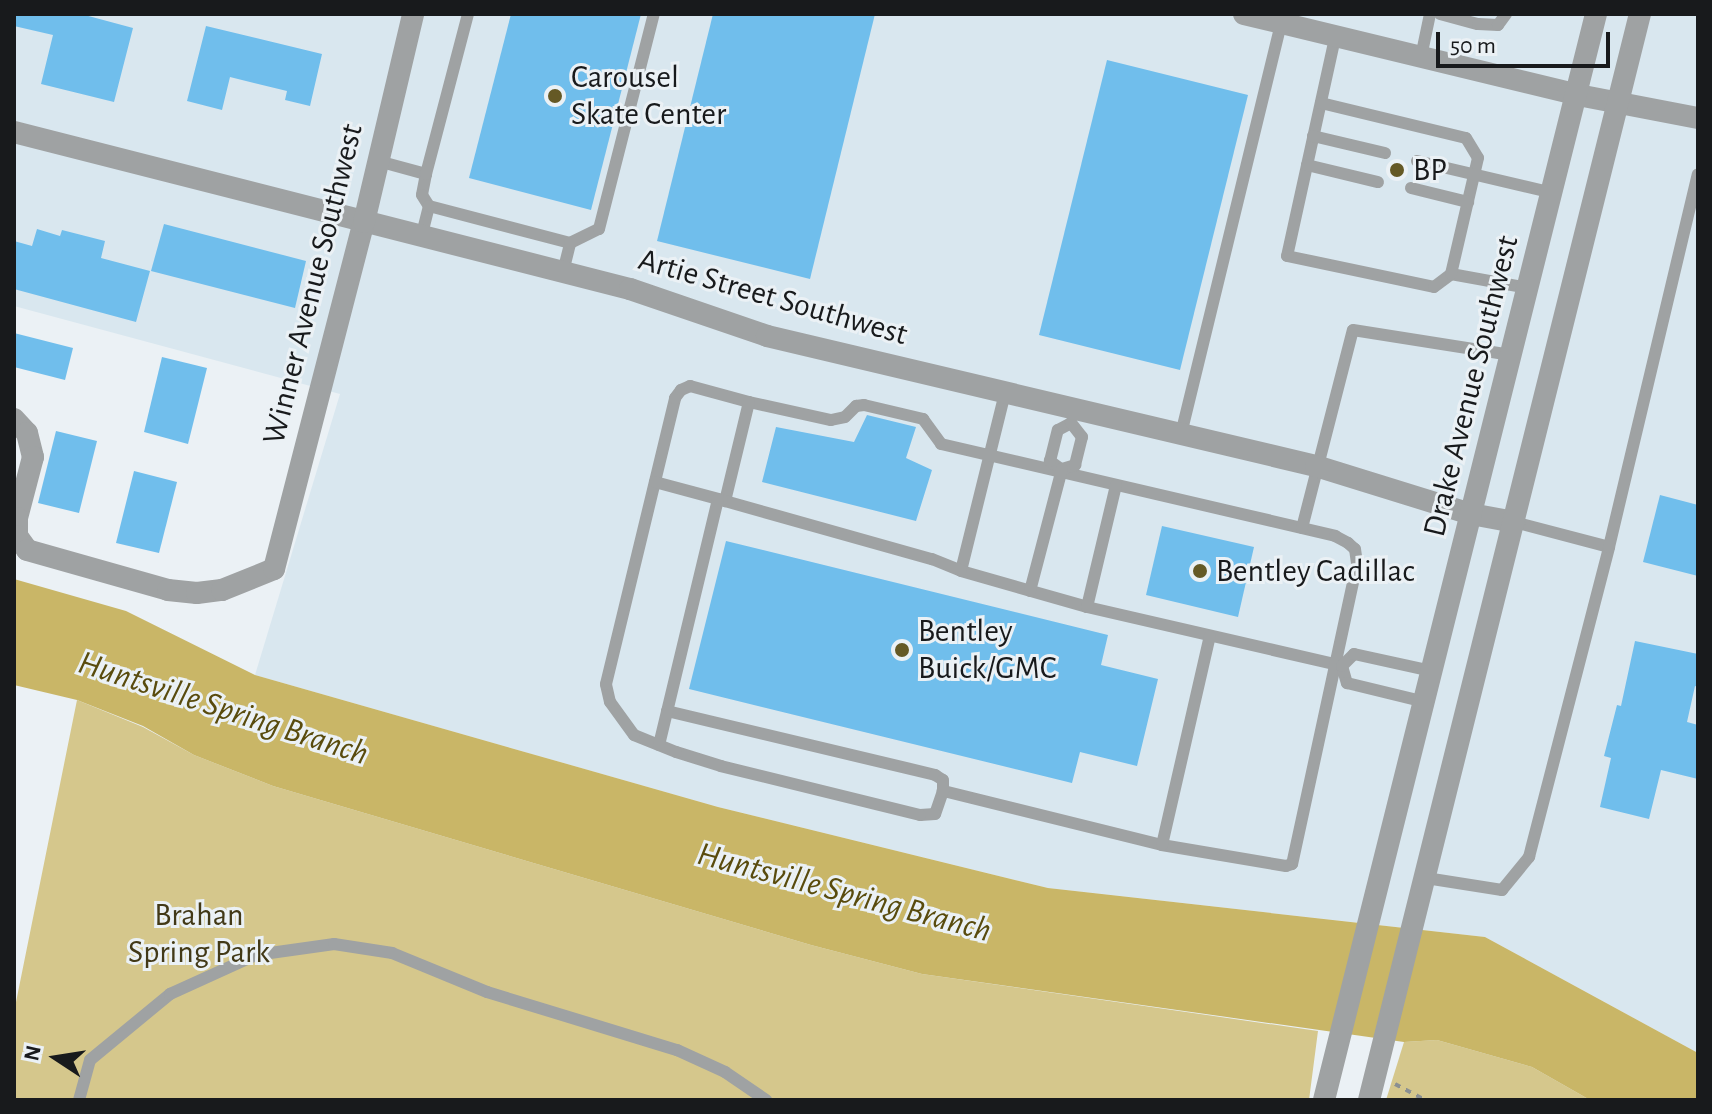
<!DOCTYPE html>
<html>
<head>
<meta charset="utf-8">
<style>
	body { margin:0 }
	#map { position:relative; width:1712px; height:1114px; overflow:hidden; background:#ebf1f5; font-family:"Alegreya Sans",sans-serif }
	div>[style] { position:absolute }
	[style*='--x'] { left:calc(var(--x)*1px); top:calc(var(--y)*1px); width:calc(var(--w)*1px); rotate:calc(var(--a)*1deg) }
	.built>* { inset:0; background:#d9e7ef }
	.green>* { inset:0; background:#d5c78c }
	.water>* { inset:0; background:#c9b667 }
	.building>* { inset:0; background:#70beec }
	.path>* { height:4px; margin-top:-2px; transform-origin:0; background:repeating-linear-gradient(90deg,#8a8f92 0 6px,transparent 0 12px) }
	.service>* { height:12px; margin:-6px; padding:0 6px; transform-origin:6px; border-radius:6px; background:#9fa2a3 }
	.minor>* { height:22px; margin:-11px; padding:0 11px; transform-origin:11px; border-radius:11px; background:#9fa2a3 }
	.tertiary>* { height:22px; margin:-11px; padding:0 11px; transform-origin:11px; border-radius:11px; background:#9fa2a3 }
	.dots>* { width:22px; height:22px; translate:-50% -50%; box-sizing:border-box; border:4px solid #ebf1f5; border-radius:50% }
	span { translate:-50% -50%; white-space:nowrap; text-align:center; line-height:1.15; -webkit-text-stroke:6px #ebf1f5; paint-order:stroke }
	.poi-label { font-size:32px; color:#181a1c }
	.left { translate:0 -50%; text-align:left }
	.street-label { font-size:32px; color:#181a1c }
	.park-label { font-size:32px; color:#423917 }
	.water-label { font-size:34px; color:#594b0d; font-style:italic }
	.frame { position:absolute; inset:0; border:16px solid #181a1c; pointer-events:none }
	.north { position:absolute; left:16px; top:1018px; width:80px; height:80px; -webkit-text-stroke:6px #ebf1f5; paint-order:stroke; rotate:282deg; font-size:22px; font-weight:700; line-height:32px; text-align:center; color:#181a1c }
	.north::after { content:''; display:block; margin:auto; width:28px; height:36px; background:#181a1c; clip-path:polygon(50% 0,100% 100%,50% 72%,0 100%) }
	.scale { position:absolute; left:1436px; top:32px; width:174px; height:36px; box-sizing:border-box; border:4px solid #181a1c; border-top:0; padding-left:10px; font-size:24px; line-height:28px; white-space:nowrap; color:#181a1c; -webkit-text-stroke:6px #ebf1f5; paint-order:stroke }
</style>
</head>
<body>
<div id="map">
	<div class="built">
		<i style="clip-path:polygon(14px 14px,1698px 14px,1698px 1053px,1485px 937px,1048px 888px,718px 807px,255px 675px,340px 394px,14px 306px)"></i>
	</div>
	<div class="green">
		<i style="clip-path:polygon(77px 700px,143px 727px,194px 755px,273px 786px,811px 945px,922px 974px,1318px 1031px,1309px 1100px,14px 1100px,14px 1012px)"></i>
		<i style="clip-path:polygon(1437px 1040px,1532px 1067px,1590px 1100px,1386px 1100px,1404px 1042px)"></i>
	</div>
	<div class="water">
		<i style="clip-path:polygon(14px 579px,126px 611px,255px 675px,718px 807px,1048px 888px,1485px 937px,1698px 1053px,1698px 1100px,1590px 1100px,1532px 1067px,1437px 1040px,1404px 1042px,922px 974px,811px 945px,273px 786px,194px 755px,143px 726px,77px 700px,14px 685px)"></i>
	</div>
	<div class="building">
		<i style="clip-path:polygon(14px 14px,81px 14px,133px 28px,114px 102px,41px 84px,53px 35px,14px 26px)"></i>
		<i style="clip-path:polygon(511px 14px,641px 14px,591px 210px,469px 178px)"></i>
		<i style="clip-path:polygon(713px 14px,875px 14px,810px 279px,657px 241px)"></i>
		<i style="clip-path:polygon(206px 26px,322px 54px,310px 106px,285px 100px,287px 91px,230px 77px,222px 110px,187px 101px)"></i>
		<i style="clip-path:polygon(1107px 60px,1248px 95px,1180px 370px,1039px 335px)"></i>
		<i style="clip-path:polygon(164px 224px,306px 261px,295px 308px,151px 271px)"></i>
		<i style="clip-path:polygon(37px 229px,60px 236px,62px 230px,105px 241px,101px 258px,150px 271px,136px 322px,14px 289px,14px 241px,32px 246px)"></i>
		<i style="clip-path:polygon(14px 333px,73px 348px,65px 380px,14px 367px)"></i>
		<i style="clip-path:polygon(162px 357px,207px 368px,188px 444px,144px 432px)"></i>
		<i style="clip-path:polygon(867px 415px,916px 427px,906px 458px,932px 470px,916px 521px,762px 482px,776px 427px,854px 442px)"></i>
		<i style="clip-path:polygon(56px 431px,97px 441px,79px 513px,38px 503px)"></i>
		<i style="clip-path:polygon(134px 471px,177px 482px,159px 553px,116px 543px)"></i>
		<i style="clip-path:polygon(1660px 495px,1698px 505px,1698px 576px,1643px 562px)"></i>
		<i style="clip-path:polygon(1162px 526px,1254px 547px,1238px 617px,1146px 595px)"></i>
		<i style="clip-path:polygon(726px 541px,1108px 635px,1101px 665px,1158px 679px,1137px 766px,1080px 752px,1072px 783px,689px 689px)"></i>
		<i style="clip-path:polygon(1635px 641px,1698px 654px,1698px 687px,1695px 686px,1687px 722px,1698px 725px,1698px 779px,1661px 770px,1649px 819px,1600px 807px,1611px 758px,1604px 756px,1617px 705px,1621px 706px)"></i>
	</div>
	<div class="path">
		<i style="--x:1395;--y:1084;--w:34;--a:28"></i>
	</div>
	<div class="service">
		<i style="--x:1440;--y:14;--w:39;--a:15"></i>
		<i style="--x:1478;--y:24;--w:20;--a:3"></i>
		<i style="--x:1498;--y:25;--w:14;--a:-54"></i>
		<i style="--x:1335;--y:38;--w:223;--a:102.4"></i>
		<i style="--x:1287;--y:256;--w:150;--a:11.9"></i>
		<i style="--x:1434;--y:287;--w:21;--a:-37"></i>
		<i style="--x:1451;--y:274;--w:78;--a:10.3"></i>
		<i style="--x:1421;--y:57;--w:44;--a:-78.2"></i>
		<i style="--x:1321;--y:103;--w:149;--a:13.6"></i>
		<i style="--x:1466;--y:138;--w:23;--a:59"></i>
		<i style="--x:1478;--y:158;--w:119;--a:103.1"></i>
		<i style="--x:1313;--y:136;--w:74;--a:13.3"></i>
		<i style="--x:378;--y:161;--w:50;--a:15.2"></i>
		<i style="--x:426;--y:174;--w:21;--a:101"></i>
		<i style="--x:422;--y:195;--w:13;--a:58"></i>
		<i style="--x:429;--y:206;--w:32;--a:104"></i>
		<i style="--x:1417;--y:161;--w:140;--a:13.2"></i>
		<i style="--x:1307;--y:165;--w:73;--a:13.5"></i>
		<i style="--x:426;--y:174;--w:165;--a:-75.3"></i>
		<i style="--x:1411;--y:188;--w:59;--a:13.8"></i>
		<i style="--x:429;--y:206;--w:146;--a:14.7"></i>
		<i style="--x:563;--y:272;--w:30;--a:-76"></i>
		<i style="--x:570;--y:243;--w:32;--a:-26"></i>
		<i style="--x:599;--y:229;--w:222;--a:-75.7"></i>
		<i style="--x:1005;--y:393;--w:183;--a:103.9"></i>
		<i style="--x:961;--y:571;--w:131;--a:15.9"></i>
		<i style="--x:1087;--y:607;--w:262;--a:13"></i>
		<i style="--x:749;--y:402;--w:84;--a:12.4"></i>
		<i style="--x:831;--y:420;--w:14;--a:-12"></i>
		<i style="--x:845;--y:417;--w:16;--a:-45"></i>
		<i style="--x:856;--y:406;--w:8;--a:-7"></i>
		<i style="--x:864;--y:405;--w:61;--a:13.3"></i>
		<i style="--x:923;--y:419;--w:31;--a:54"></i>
		<i style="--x:941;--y:444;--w:405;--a:13.1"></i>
		<i style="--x:1335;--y:536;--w:15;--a:28"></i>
		<i style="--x:1348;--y:543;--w:9;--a:41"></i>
		<i style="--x:1355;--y:549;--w:15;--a:82"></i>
		<i style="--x:1357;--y:564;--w:307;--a:102.2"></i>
		<i style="--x:1292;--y:864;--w:6;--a:162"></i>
		<i style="--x:1286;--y:866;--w:126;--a:-170.4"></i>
		<i style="--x:1162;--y:845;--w:226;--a:-166.1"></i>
		<i style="--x:943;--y:791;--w:24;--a:109"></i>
		<i style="--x:935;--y:814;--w:15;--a:176"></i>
		<i style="--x:920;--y:815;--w:205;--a:-166.2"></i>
		<i style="--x:721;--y:766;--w:47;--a:-162.7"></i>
		<i style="--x:676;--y:752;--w:45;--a:-158"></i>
		<i style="--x:634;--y:735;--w:41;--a:-126"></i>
		<i style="--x:610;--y:702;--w:18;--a:-103"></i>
		<i style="--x:606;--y:684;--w:294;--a:-76.4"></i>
		<i style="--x:675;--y:398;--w:10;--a:-53"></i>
		<i style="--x:681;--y:390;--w:10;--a:-24"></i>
		<i style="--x:690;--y:386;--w:61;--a:15.2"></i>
		<i style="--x:749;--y:402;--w:102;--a:103.6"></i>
		<i style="--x:725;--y:501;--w:215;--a:15.7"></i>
		<i style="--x:932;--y:559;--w:31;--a:22"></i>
		<i style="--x:1181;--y:434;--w:423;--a:-76.3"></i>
		<i style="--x:1061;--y:469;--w:14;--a:-144"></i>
		<i style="--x:1050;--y:461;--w:32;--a:-76"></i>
		<i style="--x:1058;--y:430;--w:15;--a:-28"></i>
		<i style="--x:1062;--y:469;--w:14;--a:-17"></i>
		<i style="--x:1075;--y:465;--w:29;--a:-76"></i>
		<i style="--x:1082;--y:437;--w:18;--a:-128"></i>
		<i style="--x:655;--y:482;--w:69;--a:15"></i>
		<i style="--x:1514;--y:522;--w:98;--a:14.7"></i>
		<i style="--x:1302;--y:528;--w:204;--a:-75.6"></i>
		<i style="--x:1353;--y:330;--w:160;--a:9"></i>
		<i style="--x:1030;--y:591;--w:126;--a:-75.3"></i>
		<i style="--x:1087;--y:607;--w:125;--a:-76.6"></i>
		<i style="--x:1342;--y:666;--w:18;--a:74"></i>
		<i style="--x:1347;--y:683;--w:80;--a:13.7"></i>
		<i style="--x:1342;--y:666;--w:17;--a:-45"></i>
		<i style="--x:1354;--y:654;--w:80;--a:12.3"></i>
		<i style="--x:667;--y:711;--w:276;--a:13.4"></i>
		<i style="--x:935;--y:775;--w:9;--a:32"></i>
		<i style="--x:943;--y:780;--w:11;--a:90"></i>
		<i style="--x:659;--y:745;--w:253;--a:-76.5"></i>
		<i style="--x:1162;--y:845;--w:214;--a:-77.1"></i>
		<i style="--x:1426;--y:878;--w:77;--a:9"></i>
		<i style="--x:1502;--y:890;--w:43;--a:-50.7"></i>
		<i style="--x:1529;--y:857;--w:320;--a:-75.5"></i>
		<i style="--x:1609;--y:547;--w:383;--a:-76.6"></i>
		<i style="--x:79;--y:1100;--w:41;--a:-74.6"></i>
		<i style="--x:90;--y:1060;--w:104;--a:-39.5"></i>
		<i style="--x:170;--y:994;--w:94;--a:-24.4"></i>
		<i style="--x:256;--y:955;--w:79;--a:-8"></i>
		<i style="--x:334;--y:944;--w:59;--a:8.8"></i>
		<i style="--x:392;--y:953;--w:103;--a:22.3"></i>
		<i style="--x:487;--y:992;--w:199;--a:17"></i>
		<i style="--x:677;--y:1050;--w:53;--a:24.6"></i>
		<i style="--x:725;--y:1072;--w:50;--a:34.3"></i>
	</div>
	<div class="minor">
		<i style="--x:14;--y:132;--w:636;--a:14.3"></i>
		<i style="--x:630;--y:289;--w:145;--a:18.9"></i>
		<i style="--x:767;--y:336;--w:564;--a:13.32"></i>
		<i style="--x:1316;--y:466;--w:162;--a:17.2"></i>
		<i style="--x:1471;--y:514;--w:44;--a:10.5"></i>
		<i style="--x:14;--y:419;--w:19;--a:47"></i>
		<i style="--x:27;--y:433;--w:25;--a:76"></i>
		<i style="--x:33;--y:457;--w:63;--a:104.7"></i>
		<i style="--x:17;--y:518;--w:18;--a:90"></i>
		<i style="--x:17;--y:536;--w:17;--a:54"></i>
		<i style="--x:27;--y:550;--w:147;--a:15.8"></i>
		<i style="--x:168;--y:590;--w:29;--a:6"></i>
		<i style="--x:197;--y:593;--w:25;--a:-7"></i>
		<i style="--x:222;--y:590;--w:56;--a:-22"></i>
		<i style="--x:274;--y:569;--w:358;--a:-75.5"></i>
		<i style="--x:364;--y:222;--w:214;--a:-76.7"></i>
	</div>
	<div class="tertiary">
		<i style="--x:1244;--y:14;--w:344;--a:13.6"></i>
		<i style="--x:1578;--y:95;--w:122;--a:10.9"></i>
		<i style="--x:1324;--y:1100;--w:1120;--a:-75.94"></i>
		<i style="--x:1369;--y:1100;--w:1119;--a:-75.99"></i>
	</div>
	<div class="dots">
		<i style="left:555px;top:96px;background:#655925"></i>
		<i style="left:1397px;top:170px;background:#655925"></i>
		<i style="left:1200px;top:571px;background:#655925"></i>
		<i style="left:902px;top:650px;background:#655925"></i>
	</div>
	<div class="poi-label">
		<span class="left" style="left:571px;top:96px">Carousel<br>Skate Center</span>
		<span class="left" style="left:1413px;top:170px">BP</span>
		<span class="left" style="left:1216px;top:571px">Bentley Cadillac</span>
		<span class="left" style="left:918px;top:650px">Bentley<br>Buick/GMC</span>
	</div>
	<div class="street-label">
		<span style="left:313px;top:284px;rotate:-76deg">Winner Avenue Southwest</span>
		<span style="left:773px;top:297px;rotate:16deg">Artie Street Southwest</span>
		<span style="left:1471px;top:386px;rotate:-76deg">Drake Avenue Southwest</span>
	</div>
	<div class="park-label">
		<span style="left:199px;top:934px">Brahan<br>Spring Park</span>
	</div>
	<div class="water-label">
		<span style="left:223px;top:709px;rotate:18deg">Huntsville Spring Branch</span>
		<span style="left:844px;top:893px;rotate:15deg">Huntsville Spring Branch</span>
	</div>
	<div class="frame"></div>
	<div class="north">N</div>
	<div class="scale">50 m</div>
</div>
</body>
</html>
